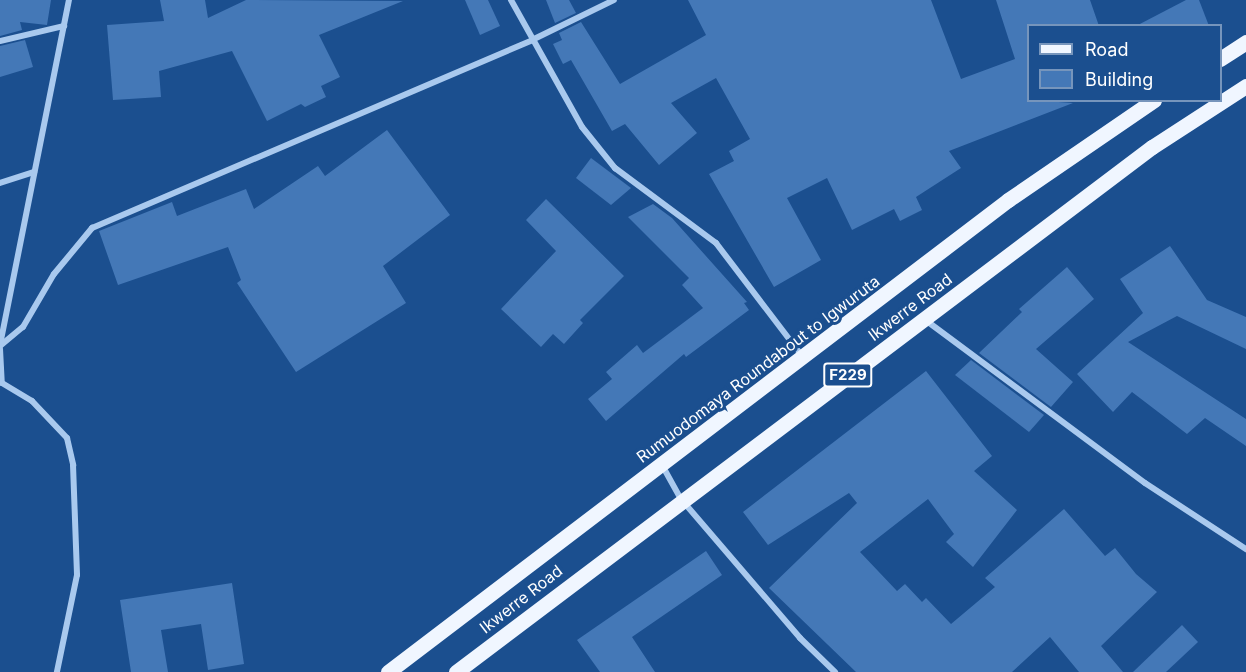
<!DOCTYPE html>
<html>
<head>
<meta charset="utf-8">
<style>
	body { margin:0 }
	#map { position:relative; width:1246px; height:672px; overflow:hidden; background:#1b4f8f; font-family:Inter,sans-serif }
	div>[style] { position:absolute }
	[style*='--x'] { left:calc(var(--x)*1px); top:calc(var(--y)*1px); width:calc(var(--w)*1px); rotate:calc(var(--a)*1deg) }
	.building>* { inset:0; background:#4478b7 }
	.minor>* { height:6px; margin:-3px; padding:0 3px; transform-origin:3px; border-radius:3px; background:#a9c9ee }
	.primary>* { height:15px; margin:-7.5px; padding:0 7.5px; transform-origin:7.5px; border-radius:7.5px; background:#f0f6ff }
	span { translate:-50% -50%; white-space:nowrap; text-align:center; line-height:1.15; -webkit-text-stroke:6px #1b4f8f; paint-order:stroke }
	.shield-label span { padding:2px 4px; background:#1b4f8f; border:2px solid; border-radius:4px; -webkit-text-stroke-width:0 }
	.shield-label { font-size:15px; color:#fff; font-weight:700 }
	.street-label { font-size:16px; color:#fff }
	.legend { position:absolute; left:1027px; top:24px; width:195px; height:78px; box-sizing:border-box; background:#1b4f8f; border:2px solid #7695bc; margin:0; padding:8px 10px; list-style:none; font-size:18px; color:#fff }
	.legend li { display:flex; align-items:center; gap:12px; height:30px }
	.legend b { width:30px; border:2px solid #7695bc }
</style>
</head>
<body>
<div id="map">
	<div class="building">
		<i style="clip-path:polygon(0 0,51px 0,47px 25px,20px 22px,22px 30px,0 36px)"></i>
		<i style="clip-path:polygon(160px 0,205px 0,208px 18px,246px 0,403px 1px,319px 35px,340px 77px,321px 86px,326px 97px,305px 107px,301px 104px,267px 121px,232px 51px,159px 71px,161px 97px,113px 100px,107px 25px,164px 21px)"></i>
		<i style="clip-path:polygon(465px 0,488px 0,500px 26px,480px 35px)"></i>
		<i style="clip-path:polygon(546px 0,569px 0,576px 13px,555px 23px)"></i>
		<i style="clip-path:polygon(688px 0,931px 0,961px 79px,1015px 59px,996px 0,1090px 0,1099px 26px,1029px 26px,1029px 100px,1073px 103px,949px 151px,961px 168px,916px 197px,922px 210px,900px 221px,894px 209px,852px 230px,827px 178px,787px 198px,821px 260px,774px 287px,709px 174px,734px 161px,729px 151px,750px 139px,716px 78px,671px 103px,697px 133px,659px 165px,625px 124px,612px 131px,571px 60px,563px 64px,553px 44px,562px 40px,559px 33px,581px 22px,620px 84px,706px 35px)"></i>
		<i style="clip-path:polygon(1186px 0,1199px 0,1209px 26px,1136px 26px)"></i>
		<i style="clip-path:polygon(25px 40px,33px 67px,0 77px,0 46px)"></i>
		<i style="clip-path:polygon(387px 130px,450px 215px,383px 266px,406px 303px,296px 372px,237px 283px,241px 280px,228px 247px,118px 285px,99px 231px,172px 202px,177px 216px,246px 189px,254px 209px,318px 166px,325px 176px)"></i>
		<i style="clip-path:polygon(591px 158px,631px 188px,611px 205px,576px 178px)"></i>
		<i style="clip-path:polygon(546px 199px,624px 276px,580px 320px,583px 323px,564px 344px,553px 334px,541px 347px,501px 309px,556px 251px,526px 220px)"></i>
		<i style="clip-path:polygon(653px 204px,672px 218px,747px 302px,744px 303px,749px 310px,686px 357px,684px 354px,606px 421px,588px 399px,612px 379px,606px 372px,637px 345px,643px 353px,703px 308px,682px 285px,689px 278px,628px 217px)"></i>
		<i style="clip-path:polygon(1170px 246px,1207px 300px,1246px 317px,1246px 349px,1177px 316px,1128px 342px,1246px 419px,1246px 446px,1205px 418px,1187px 434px,1132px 392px,1113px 412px,1077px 374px,1143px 313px,1120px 279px)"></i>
		<i style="clip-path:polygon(1067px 267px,1094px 299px,1036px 349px,1073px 382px,1051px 407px,979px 353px,1022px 312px,1019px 309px)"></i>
		<i style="clip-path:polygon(971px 360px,1044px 415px,1029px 432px,955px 375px)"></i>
		<i style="clip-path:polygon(926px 371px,992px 456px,974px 471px,1017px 510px,973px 567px,946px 542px,954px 534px,928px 499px,860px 552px,897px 591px,905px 584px,922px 602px,926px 598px,951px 624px,995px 587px,985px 578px,1064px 509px,1105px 556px,1115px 548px,1136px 574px,1157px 592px,1101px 646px,1123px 672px,1079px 672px,1050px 637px,1012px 672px,856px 672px,769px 588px,857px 503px,849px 493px,768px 545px,743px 512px)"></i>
		<i style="clip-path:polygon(706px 551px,722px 575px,632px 637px,655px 672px,600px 672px,577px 640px)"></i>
		<i style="clip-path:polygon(232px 583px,244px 664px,208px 670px,201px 624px,161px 630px,168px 672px,131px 672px,120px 600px)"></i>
		<i style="clip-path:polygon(1182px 625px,1198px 642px,1166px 672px,1133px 672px)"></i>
	</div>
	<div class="minor">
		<i style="--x:511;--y:0;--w:145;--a:60.8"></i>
		<i style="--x:582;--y:127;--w:53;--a:51.2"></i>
		<i style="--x:615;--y:168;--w:126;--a:36.6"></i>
		<i style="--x:716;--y:243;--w:143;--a:52.7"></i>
		<i style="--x:0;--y:41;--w:66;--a:-13.2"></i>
		<i style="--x:0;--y:183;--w:36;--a:-18"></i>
		<i style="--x:924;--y:319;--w:275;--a:36.6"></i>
		<i style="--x:1145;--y:483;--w:121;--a:33.2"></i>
		<i style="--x:0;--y:345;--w:352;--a:-78.7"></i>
		<i style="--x:0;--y:346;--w:30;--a:-40"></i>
		<i style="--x:23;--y:327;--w:61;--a:-59.7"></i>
		<i style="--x:54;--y:274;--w:60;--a:-50.4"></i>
		<i style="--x:92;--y:228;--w:478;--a:-23.1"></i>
		<i style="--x:532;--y:40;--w:91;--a:-26"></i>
		<i style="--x:0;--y:349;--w:34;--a:87"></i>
		<i style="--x:2;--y:383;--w:35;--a:31"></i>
		<i style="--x:32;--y:401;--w:51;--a:46.6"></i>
		<i style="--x:67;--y:438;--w:28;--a:77"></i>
		<i style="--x:73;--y:465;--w:110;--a:87.9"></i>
		<i style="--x:77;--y:575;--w:99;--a:101.7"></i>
		<i style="--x:662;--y:465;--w:39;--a:61"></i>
		<i style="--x:681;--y:499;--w:183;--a:49.4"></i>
		<i style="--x:800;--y:638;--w:49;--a:44.2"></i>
	</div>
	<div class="primary">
		<i style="--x:1220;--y:59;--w:31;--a:-33"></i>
		<i style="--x:388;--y:672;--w:779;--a:-37.28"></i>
		<i style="--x:1008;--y:200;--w:177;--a:-34.4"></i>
		<i style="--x:456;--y:672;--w:872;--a:-37.03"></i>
		<i style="--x:1152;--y:147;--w:112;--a:-33"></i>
	</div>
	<div class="shield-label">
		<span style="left:848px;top:375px">F229</span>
	</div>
	<div class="street-label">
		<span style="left:910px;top:307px;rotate:-37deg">Ikwerre Road</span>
		<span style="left:758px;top:369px;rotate:-37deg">Rumuodomaya Roundabout to Igwuruta</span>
		<span style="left:521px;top:599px;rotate:-38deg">Ikwerre Road</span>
	</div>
	<ul class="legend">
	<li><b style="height:8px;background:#f0f6ff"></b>Road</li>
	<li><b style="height:16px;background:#4478b7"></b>Building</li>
	</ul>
</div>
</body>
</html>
